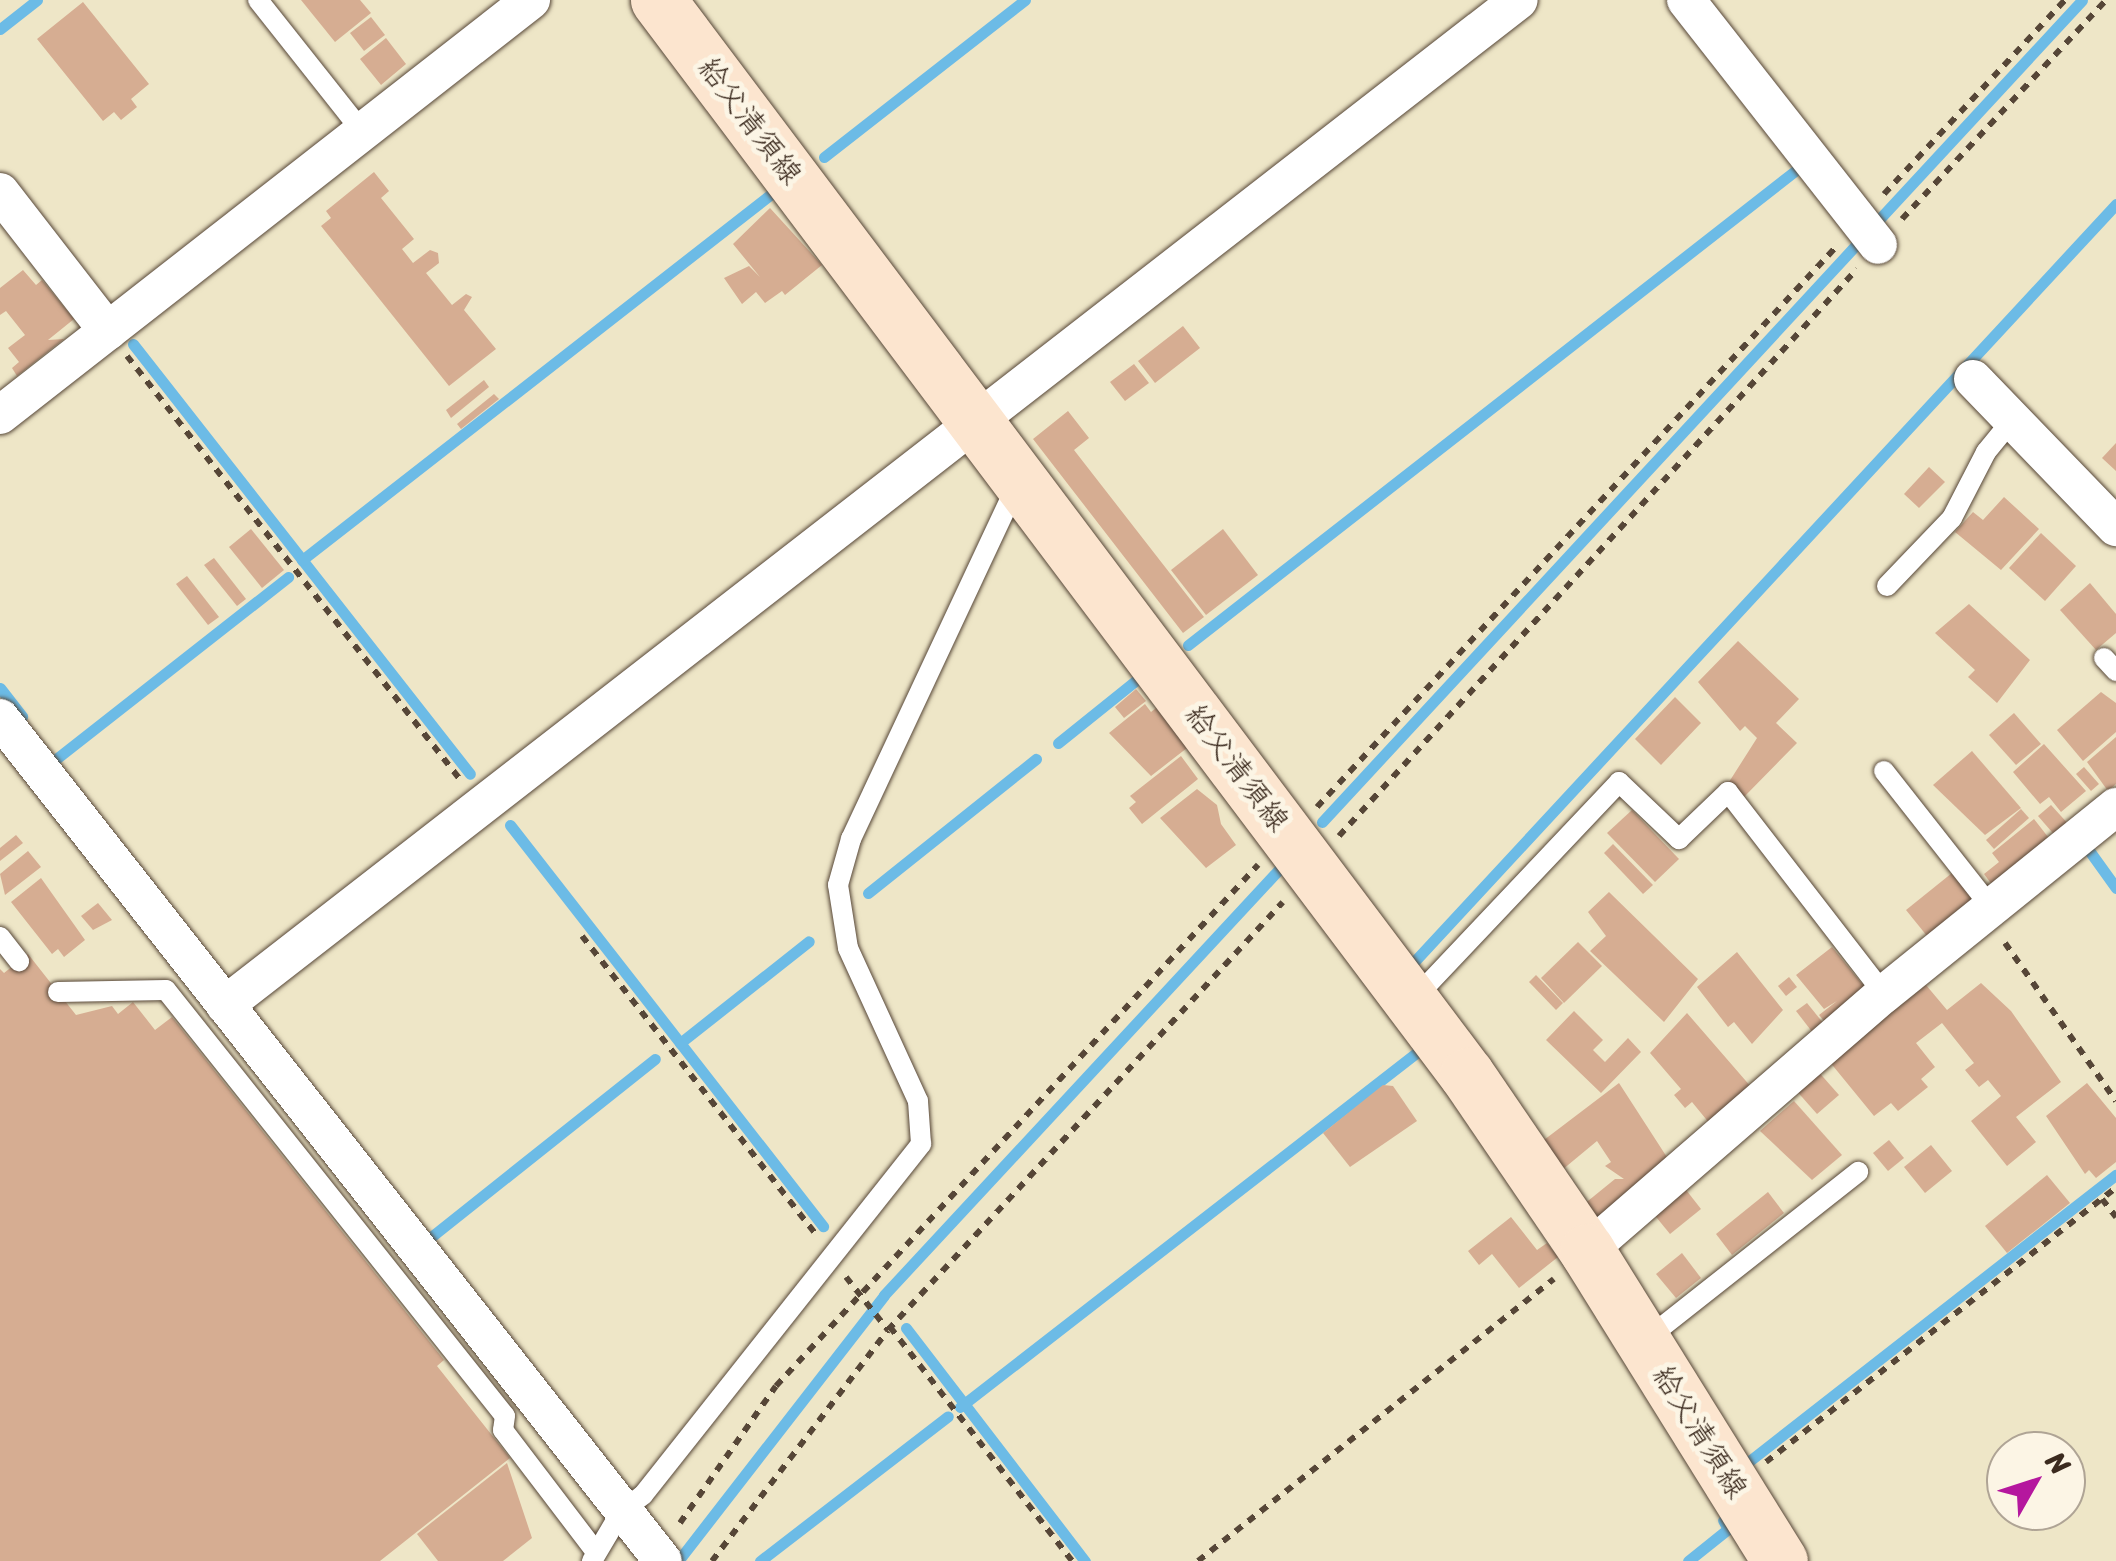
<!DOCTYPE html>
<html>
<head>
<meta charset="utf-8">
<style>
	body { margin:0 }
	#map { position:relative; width:2116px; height:1561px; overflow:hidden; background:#eee6c7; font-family:Sriracha,"Klee One",sans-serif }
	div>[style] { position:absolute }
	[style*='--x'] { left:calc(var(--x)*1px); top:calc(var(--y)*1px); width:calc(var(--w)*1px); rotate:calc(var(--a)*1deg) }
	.stream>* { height:11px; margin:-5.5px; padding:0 5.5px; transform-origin:5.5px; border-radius:5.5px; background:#6cbbe6 }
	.building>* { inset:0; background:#d6ad92 }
	.path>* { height:6px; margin-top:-3px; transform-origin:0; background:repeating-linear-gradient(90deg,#564637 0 8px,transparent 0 16px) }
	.roads { filter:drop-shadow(0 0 2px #564637) drop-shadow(0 0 2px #564637) }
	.service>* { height:20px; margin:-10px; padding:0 10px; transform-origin:10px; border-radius:10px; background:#fff }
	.minor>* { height:38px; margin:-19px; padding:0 19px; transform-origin:19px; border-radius:19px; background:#fff }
	.secondary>* { height:55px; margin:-27.5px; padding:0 27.5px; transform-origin:27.5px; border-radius:27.5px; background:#fce5cf }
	span { translate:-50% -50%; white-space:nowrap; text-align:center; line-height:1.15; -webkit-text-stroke:10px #fcf5e5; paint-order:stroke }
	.street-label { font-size:30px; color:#3b2a1e }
	.north { position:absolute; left:1986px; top:1431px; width:100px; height:100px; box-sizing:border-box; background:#fcf5e5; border:2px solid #afa495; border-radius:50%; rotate:51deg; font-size:28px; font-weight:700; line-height:40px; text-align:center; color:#3b2a1e }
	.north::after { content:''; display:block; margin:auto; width:35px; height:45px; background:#b5179e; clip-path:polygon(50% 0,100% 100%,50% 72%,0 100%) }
</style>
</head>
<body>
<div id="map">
	<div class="stream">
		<i style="--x:0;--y:29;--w:47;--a:-38.1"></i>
		<i style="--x:824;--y:157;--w:255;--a:-38"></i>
		<i style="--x:1872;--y:227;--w:309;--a:-47.2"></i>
		<i style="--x:133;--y:344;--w:546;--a:51.91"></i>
		<i style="--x:302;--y:560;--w:600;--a:-37.96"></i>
		<i style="--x:775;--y:191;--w:6;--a:59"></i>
		<i style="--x:1188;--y:645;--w:777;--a:-37.99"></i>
		<i style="--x:0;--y:688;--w:36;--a:52"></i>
		<i style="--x:1058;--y:743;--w:105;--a:-38.8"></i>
		<i style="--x:56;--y:759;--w:295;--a:-38.1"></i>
		<i style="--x:1322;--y:822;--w:786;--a:-47.22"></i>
		<i style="--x:510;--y:825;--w:509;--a:52.03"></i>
		<i style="--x:2088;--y:849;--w:48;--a:54.3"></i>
		<i style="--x:868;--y:893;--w:215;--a:-38.6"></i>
		<i style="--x:1412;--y:964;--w:1036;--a:-47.19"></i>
		<i style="--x:680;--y:1043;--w:164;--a:-38.3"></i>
		<i style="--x:431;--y:1237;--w:286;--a:-38.5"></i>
		<i style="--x:906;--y:1328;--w:294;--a:52.5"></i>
		<i style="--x:960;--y:1407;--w:582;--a:-37.81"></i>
		<i style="--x:1420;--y:1050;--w:5;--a:-127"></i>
		<i style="--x:1743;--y:1466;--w:473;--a:-38"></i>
		<i style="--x:678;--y:1561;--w:336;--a:-52.2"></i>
		<i style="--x:884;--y:1295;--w:587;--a:-47.14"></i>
		<i style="--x:760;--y:1561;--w:237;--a:-37.6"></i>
		<i style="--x:1688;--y:1561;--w:51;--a:-38.7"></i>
		<i style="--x:1728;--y:1529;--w:10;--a:-119"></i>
	</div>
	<div class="building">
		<i style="clip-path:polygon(301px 0,360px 0,371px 13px,335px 42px)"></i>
		<i style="clip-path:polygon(83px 2px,149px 84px,131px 99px,137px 107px,121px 120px,114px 112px,103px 121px,37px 39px)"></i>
		<i style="clip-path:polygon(371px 17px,385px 35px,364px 51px,350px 33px)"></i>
		<i style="clip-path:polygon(386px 38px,406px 64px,381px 85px,360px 59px)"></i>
		<i style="clip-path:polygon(374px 172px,389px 191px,381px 198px,414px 239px,402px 249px,413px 263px,430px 250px,438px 253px,439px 263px,426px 273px,452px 305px,466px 294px,472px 297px,464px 310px,496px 349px,449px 386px,321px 226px,331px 218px,326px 211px)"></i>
		<i style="clip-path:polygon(770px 208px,822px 265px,785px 295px,782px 291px,765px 303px,756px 292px,742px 304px,724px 278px,749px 266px,760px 277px,733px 244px)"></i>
		<i style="clip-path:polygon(23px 270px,36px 285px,42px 280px,74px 319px,48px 340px,64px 339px,17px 376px,12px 368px,19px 362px,8px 348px,25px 335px,6px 311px,0 315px,0 288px)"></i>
		<i style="clip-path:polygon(1183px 326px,1200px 348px,1155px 383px,1138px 361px)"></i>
		<i style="clip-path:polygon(1134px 364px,1149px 383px,1125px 401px,1110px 382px)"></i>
		<i style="clip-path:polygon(484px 380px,489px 387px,451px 418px,446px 410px)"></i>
		<i style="clip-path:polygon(494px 394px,499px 399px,461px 429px,457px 424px)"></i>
		<i style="clip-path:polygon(1068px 411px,1089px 438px,1074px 450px,1204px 617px,1183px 633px,1033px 439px)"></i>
		<i style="clip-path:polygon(2116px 443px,2116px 471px,2102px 458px)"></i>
		<i style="clip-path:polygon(1929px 467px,1945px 482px,1919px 508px,1904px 494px)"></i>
		<i style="clip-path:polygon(2004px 497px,2039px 529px,2001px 570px,1955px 532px,1973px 512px,1983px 520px)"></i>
		<i style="clip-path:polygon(251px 529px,284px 570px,262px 588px,229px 547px)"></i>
		<i style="clip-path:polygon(1223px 529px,1258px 575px,1206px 615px,1171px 570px)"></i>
		<i style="clip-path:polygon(2041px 533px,2076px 566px,2045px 601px,2009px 568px)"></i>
		<i style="clip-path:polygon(214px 558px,246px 599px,237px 606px,204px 565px)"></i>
		<i style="clip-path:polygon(187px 576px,219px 617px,208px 625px,176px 584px)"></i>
		<i style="clip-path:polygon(2090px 583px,2116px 614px,2116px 633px,2096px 650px,2060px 610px)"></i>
		<i style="clip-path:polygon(1969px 604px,2030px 660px,1997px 703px,1968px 677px,1975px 670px,1935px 633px)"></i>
		<i style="clip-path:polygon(1738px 641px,1799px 699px,1776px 723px,1797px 743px,1744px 797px,1729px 782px,1757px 738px,1745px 726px,1740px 731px,1698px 682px)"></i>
		<i style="clip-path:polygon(1136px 689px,1146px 701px,1124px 718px,1115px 707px)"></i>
		<i style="clip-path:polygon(2101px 692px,2116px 703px,2116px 732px,2083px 761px,2057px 730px)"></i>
		<i style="clip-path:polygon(1675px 697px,1701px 723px,1661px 765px,1635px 739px)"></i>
		<i style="clip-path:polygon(1145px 704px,1151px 712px,1156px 708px,1187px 748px,1151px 776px,1109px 733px)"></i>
		<i style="clip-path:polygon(2014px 713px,2041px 744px,2016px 765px,1989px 735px)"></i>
		<i style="clip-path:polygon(2116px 737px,2116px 784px,2108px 791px,2087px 762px)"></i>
		<i style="clip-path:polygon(2044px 744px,2086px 791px,2061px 812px,2049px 797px,2040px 804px,2013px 772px)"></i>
		<i style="clip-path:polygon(1972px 751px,2021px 808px,1985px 835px,1933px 785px)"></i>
		<i style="clip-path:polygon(1181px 756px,1198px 779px,1142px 824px,1129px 808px,1136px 802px,1130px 796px)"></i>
		<i style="clip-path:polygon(2084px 767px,2099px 784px,2091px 791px,2076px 774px)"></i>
		<i style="clip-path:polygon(1197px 789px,1217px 805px,1221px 824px,1236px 845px,1206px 868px,1160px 818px)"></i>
		<i style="clip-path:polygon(2051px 805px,2071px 827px,2058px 839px,2038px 816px)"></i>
		<i style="clip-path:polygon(2021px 809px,2029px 818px,1994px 849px,1986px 840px)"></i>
		<i style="clip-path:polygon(1632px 810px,1679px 859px,1655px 882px,1607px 833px)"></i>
		<i style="clip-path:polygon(2034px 819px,2052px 842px,1993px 886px,1984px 874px,1999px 862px,1992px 853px)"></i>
		<i style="clip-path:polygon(16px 835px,23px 843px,0 861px,0 848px)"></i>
		<i style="clip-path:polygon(1613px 844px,1653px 885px,1643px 894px,1604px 853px)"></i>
		<i style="clip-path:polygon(28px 851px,41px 867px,5px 895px,0 874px)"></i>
		<i style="clip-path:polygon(1952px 873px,1973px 899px,1927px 936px,1906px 910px)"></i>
		<i style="clip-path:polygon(41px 878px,85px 940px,64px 957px,58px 949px,52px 954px,11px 902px)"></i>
		<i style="clip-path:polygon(1609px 892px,1698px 979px,1664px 1022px,1590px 951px,1606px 936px,1588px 912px)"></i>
		<i style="clip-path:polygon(98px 903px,112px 920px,93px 930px,81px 916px)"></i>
		<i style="clip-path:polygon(1578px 942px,1602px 966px,1564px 1003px,1541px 978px)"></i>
		<i style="clip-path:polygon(1832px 947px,1867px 990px,1831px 1029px,1819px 1015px,1837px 1001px,1824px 1009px,1796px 975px)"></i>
		<i style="clip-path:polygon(1737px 952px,1783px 1010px,1752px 1044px,1734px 1022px,1728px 1027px,1697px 987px)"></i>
		<i style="clip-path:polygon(28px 954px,76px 1015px,112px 1006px,118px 1014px,133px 1002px,155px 1030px,172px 1017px,444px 1360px,437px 1366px,510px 1458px,380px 1561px,0 1561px,0 969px,4px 973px)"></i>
		<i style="clip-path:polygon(1536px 975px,1563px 1003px,1556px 1010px,1529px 982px)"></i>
		<i style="clip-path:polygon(1789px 977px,1797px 987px,1786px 996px,1778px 986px)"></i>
		<i style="clip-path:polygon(1981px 983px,2011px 1011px,2061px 1082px,2016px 1117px,2036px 1142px,2007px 1166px,1971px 1121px,2001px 1096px,1988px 1080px,1979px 1087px,1965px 1070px,1974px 1063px,1942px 1023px,1916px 1043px,1935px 1067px,1921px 1079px,1928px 1087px,1898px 1111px,1891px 1103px,1874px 1116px,1829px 1061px,1926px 985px,1947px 1010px)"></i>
		<i style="clip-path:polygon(1807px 1003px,1824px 1024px,1813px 1033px,1796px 1011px)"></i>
		<i style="clip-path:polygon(1574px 1011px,1603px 1040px,1593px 1050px,1605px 1062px,1628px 1038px,1641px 1052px,1601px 1093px,1546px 1040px)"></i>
		<i style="clip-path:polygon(1687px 1013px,1752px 1088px,1710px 1124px,1692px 1102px,1685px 1108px,1674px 1095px,1681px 1089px,1650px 1053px)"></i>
		<i style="clip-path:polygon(1816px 1069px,1839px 1095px,1817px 1114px,1794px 1088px)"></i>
		<i style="clip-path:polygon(1619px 1083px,1672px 1165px,1599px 1225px,1583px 1205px,1615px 1179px,1624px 1179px,1605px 1166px,1611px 1162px,1597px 1141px,1562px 1170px,1540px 1143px)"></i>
		<i style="clip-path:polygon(2087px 1083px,2116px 1118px,2116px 1162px,2096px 1178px,2089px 1170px,2085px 1174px,2046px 1116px)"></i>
		<i style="clip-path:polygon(1383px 1085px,1393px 1086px,1417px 1121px,1350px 1167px,1323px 1133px)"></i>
		<i style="clip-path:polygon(1794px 1101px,1842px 1155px,1812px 1180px,1760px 1131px)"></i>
		<i style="clip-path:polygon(1889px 1140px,1904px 1158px,1888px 1171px,1873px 1153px)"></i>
		<i style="clip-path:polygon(1931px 1145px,1952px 1171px,1925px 1193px,1904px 1167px)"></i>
		<i style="clip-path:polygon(2047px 1175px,2070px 1203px,2007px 1253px,1985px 1226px)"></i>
		<i style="clip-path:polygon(1683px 1186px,1701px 1209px,1670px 1234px,1652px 1212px)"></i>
		<i style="clip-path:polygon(1768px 1192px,1784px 1213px,1732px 1255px,1716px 1234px)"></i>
		<i style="clip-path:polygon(1511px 1217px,1537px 1250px,1547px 1243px,1558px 1257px,1519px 1288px,1492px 1254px,1479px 1265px,1468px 1251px)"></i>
		<i style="clip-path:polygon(1682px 1253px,1701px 1278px,1676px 1298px,1656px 1274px)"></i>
		<i style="clip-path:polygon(507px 1463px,532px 1538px,503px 1561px,438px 1561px,417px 1534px)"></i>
	</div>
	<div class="path">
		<i style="--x:1884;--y:194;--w:265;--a:-47"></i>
		<i style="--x:1902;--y:219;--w:299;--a:-47"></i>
		<i style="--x:127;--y:356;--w:537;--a:51.81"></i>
		<i style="--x:1317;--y:807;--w:762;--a:-47.18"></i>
		<i style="--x:1339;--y:836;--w:768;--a:-47.59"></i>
		<i style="--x:582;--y:936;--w:379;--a:51.9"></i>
		<i style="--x:2005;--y:943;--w:193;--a:54.9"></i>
		<i style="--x:2102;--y:1199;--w:23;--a:52"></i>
		<i style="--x:846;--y:1277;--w:68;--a:51.6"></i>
		<i style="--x:890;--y:1327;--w:296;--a:52.1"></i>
		<i style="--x:1766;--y:1462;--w:444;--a:-38.1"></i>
		<i style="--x:680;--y:1523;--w:167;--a:-55"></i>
		<i style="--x:776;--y:1386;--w:710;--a:-47.23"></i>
		<i style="--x:712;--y:1561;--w:290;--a:-52.7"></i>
		<i style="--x:888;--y:1330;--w:582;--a:-47.3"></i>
		<i style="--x:1198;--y:1561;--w:454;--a:-38.4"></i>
	</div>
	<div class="roads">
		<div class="service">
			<i style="--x:258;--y:0;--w:167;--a:51.6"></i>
			<i style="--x:1887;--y:586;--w:94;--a:-46.3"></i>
			<i style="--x:1952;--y:518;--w:74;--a:-62.7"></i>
			<i style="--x:1986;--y:452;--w:43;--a:-50.7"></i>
			<i style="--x:2104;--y:658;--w:18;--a:47"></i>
			<i style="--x:1884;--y:771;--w:173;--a:51.8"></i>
			<i style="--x:0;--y:937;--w:31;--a:52"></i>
			<i style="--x:58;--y:992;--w:108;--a:-1.1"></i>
			<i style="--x:166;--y:990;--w:544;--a:51.49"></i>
			<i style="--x:505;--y:1416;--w:14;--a:98"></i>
			<i style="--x:503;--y:1430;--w:153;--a:52.7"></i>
			<i style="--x:1413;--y:1000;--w:300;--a:-46.6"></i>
			<i style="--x:1619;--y:782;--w:83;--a:43.5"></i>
			<i style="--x:1679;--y:839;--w:68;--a:-43.8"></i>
			<i style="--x:1728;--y:792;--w:255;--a:52.3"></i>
			<i style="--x:1644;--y:1341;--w:273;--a:-38.3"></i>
			<i style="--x:592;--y:1561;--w:57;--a:-59.4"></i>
			<i style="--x:621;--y:1512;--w:28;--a:-38"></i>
			<i style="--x:643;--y:1495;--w:448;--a:-51.6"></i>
			<i style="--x:921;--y:1144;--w:43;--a:-94"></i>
			<i style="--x:918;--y:1101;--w:168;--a:-114.6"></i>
			<i style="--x:848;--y:948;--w:64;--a:-99"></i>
			<i style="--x:838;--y:885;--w:48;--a:-74.2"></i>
			<i style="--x:851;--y:839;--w:393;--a:-64.9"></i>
		</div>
		<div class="minor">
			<i style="--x:1686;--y:0;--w:311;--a:51.9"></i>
			<i style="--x:0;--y:192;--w:176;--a:52.2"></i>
			<i style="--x:1973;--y:379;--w:206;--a:46"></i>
			<i style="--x:0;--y:415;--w:674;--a:-38.01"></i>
			<i style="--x:0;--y:718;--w:1072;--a:51.82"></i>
			<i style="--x:225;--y:1005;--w:1638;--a:-37.84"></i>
			<i style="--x:1587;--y:1251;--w:393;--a:-40.9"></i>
			<i style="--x:1884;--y:994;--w:298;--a:-38.9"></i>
		</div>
		<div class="secondary">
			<i style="--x:658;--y:0;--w:1345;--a:53.04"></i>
			<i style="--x:1467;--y:1075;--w:213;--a:55.7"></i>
			<i style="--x:1587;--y:1251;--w:365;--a:58.1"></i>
		</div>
	</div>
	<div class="street-label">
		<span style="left:750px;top:121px;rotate:53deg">給父清須線</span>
		<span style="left:1237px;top:768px;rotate:53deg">給父清須線</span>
		<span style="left:1700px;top:1432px;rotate:58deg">給父清須線</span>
	</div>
	<div class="north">N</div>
</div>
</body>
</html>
